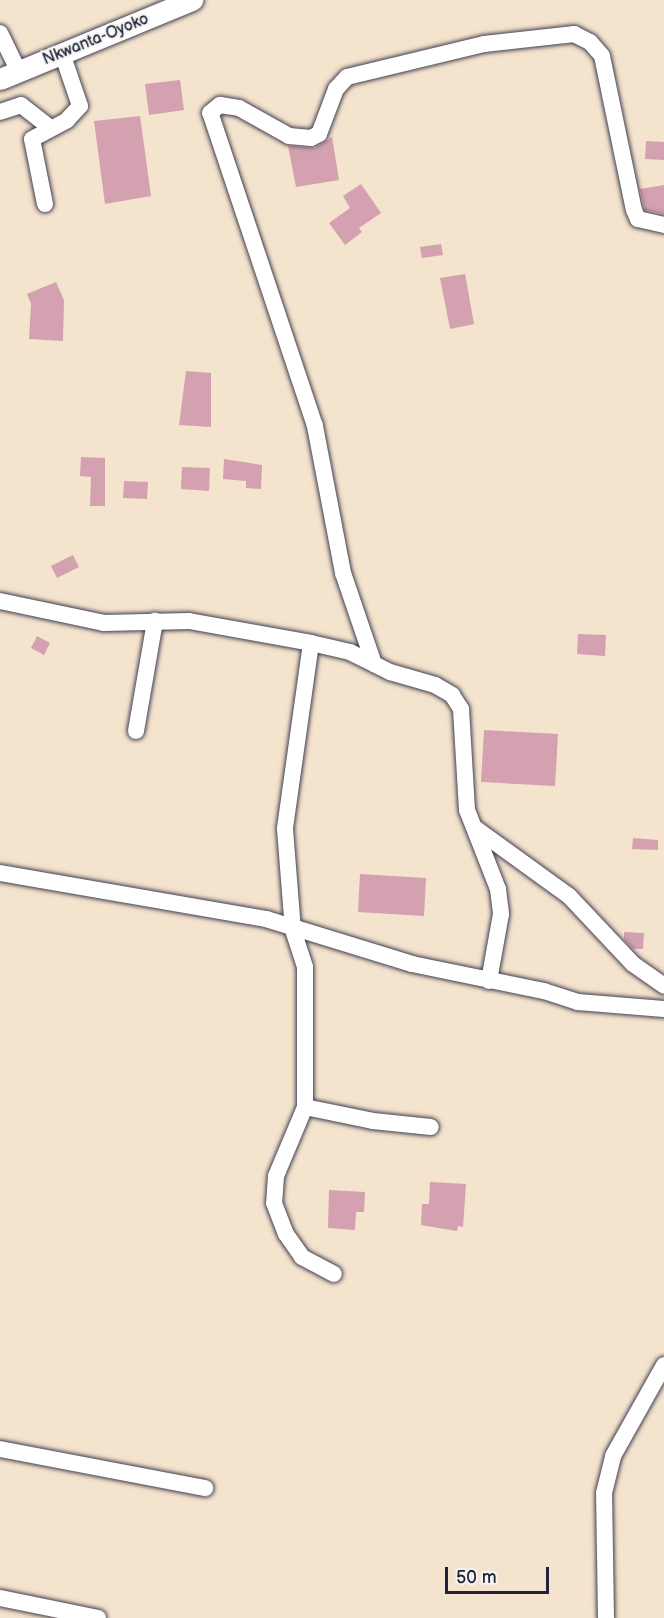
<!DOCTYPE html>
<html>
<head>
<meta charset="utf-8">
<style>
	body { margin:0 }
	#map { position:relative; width:664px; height:1618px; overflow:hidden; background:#f4e3cd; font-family:"Balsamiq Sans",sans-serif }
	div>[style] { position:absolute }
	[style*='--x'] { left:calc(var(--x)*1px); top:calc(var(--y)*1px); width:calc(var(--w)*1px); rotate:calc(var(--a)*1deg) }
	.building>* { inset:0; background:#d3a1af }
	.roads { filter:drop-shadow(0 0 2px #423f51) drop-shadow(0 0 2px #423f51) }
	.minor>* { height:16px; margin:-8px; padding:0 8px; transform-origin:8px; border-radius:8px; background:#fff }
	.tertiary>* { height:21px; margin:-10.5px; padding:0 10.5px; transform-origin:10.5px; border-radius:10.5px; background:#fff }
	span { translate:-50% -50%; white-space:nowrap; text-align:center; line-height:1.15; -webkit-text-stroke:4.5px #f6f6f2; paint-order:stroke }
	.street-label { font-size:16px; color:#22223b }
	.scale { position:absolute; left:445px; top:1567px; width:104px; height:27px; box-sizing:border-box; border:3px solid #22223b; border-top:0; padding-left:8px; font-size:18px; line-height:21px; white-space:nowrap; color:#22223b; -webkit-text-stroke:4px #f6f6f2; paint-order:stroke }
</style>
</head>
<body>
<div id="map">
	<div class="building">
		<i style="clip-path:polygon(180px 80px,184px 110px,149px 115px,145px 84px)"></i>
		<i style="clip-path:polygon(140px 116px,151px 196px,105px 204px,94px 121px)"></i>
		<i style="clip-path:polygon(332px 137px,339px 180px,296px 187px,288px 146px,315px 148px)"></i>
		<i style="clip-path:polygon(646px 141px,664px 142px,664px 160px,645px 159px)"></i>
		<i style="clip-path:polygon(361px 184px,381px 213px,359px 228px,362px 232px,345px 245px,329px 223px,350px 208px,343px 196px)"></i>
		<i style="clip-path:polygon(664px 185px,664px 214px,645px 210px,640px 189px)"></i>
		<i style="clip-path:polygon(441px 244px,443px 255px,422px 258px,420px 247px)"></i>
		<i style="clip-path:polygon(465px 274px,474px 324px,450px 329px,440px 278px)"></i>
		<i style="clip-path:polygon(56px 282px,64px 300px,63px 341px,29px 339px,31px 304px,27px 294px)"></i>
		<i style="clip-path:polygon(186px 371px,211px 373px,211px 427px,179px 425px)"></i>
		<i style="clip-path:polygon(81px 457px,105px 458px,105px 506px,90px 506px,91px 477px,80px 476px)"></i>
		<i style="clip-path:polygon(224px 459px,262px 465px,261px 489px,246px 488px,246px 481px,223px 479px)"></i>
		<i style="clip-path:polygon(182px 467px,210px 468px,209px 491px,181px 489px)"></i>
		<i style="clip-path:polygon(124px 481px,148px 482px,147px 499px,123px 498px)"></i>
		<i style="clip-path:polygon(73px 555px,79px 567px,57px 578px,51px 566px)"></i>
		<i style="clip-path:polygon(578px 634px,606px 635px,605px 656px,577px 654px)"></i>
		<i style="clip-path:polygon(37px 636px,50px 643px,44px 655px,31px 648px)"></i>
		<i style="clip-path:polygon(484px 730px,558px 734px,555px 786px,481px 782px)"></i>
		<i style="clip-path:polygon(633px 838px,658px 840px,658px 850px,632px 849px)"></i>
		<i style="clip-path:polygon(360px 874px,426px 878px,424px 916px,358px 912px)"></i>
		<i style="clip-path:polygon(624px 932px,644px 933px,643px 949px,633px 949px,624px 939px)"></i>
		<i style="clip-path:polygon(430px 1182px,466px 1184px,463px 1227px,458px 1226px,457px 1231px,421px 1225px,422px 1204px,429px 1204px)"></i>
		<i style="clip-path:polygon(329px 1190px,365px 1192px,364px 1212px,356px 1212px,355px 1230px,328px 1228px)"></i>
	</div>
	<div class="roads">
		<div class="minor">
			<i style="--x:0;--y:33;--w:43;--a:64"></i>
			<i style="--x:0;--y:112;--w:22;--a:-18"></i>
			<i style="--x:21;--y:105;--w:37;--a:38"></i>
			<i style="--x:45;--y:204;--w:66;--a:-101.3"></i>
			<i style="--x:32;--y:139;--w:40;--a:-28"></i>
			<i style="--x:67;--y:120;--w:19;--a:-47"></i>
			<i style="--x:80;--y:106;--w:56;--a:-108.8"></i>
			<i style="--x:0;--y:601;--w:106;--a:11.9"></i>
			<i style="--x:104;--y:623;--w:85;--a:-1.3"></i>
			<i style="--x:189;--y:621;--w:124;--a:10.2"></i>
			<i style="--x:311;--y:643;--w:188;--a:98"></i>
			<i style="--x:285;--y:829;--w:101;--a:85.5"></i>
			<i style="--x:293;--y:930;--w:39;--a:72"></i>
			<i style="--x:305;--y:967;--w:140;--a:90"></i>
			<i style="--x:305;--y:1107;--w:75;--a:112.8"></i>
			<i style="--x:276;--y:1176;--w:27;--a:94"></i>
			<i style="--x:274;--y:1203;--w:33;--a:69"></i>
			<i style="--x:286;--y:1234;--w:28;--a:55"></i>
			<i style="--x:302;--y:1257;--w:36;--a:28"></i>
			<i style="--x:311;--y:643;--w:40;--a:13"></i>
			<i style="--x:350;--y:652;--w:45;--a:26.6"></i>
			<i style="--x:390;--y:672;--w:47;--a:16.1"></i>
			<i style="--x:435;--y:685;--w:20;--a:30"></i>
			<i style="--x:452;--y:695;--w:17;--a:57"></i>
			<i style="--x:461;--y:709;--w:101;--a:86.6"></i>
			<i style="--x:467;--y:810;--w:85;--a:68.6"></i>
			<i style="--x:498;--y:889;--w:25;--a:83"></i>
			<i style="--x:501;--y:914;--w:68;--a:100.2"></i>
			<i style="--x:374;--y:664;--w:96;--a:-108.8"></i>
			<i style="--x:343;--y:573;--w:150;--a:-100.8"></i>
			<i style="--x:315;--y:426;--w:330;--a:-108.5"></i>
			<i style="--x:210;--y:113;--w:13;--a:-39"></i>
			<i style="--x:220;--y:105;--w:19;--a:9"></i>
			<i style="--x:239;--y:108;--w:57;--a:29.2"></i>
			<i style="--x:289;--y:136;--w:22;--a:5"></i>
			<i style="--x:311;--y:138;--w:9;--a:-27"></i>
			<i style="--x:319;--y:134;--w:48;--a:-69.3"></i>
			<i style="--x:336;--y:89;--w:16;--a:-47"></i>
			<i style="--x:347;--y:77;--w:141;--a:-13.5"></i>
			<i style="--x:484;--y:44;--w:91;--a:-6.3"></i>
			<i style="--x:574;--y:34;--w:18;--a:27"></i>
			<i style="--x:590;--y:42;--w:18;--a:49"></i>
			<i style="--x:602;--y:56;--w:157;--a:78.3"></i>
			<i style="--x:634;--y:210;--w:10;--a:66"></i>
			<i style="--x:638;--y:219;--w:27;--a:13"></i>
			<i style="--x:136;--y:731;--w:112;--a:-80.2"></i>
			<i style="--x:475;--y:828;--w:116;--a:35.9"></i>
			<i style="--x:569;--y:896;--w:93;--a:46.7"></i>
			<i style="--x:633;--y:964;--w:38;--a:35"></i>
			<i style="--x:0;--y:873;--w:270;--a:9.8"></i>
			<i style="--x:266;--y:919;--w:153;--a:17.1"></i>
			<i style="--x:412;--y:964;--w:135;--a:11.6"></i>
			<i style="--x:544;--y:991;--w:36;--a:18"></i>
			<i style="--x:578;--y:1002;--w:86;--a:4.7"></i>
			<i style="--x:305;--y:1107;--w:69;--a:11.6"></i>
			<i style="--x:373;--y:1121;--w:58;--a:5.9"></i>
			<i style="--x:0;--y:1449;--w:209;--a:10.8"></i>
			<i style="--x:0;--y:1598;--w:100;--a:11.5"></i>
			<i style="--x:606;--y:1618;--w:125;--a:-90.9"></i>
			<i style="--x:604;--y:1493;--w:38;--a:-76"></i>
			<i style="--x:613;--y:1456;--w:104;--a:-60.7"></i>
		</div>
		<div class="tertiary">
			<i style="--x:0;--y:79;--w:208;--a:-22.4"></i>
		</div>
	</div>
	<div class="street-label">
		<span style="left:96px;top:40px;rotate:-22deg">Nkwanta-Oyoko</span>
	</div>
	<div class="scale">50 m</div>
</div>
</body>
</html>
